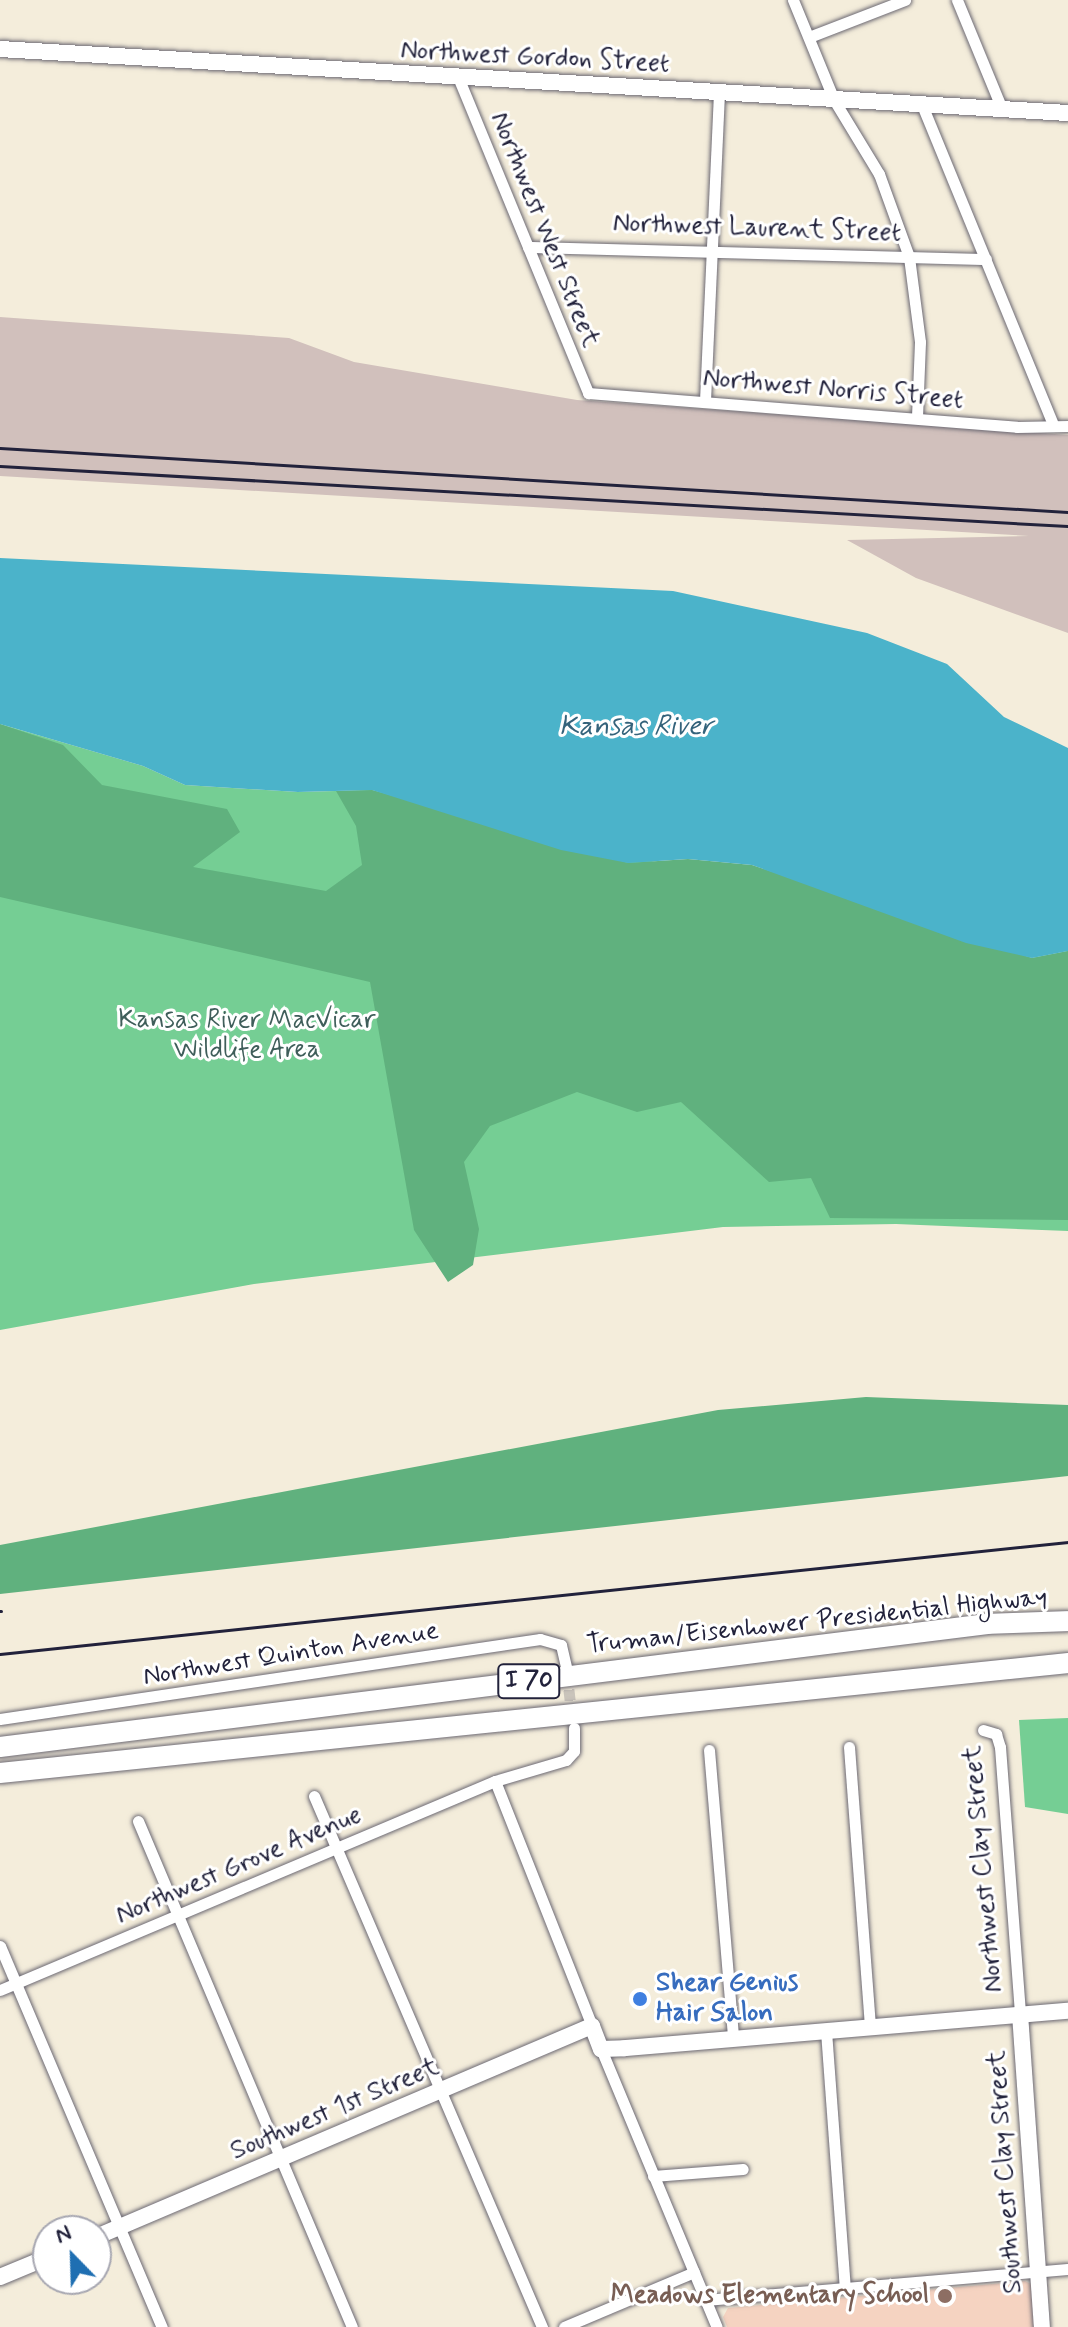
<!DOCTYPE html>
<html>
<head>
<meta charset="utf-8">
<style>
	body { margin:0 }
	#map { position:relative; width:1068px; height:2327px; overflow:hidden; background:#f4eddb; font-family:Mynerve,sans-serif }
	div>[style] { position:absolute }
	[style*='--x'] { left:calc(var(--x)*1px); top:calc(var(--y)*1px); width:calc(var(--w)*1px); rotate:calc(var(--a)*1deg) }
	.built>* { inset:0; background:#f5d3c1 }
	.industrial>* { inset:0; background:#d1c0bc }
	.green>* { inset:0; background:#75ce94 }
	.forest>* { inset:0; background:#60b17e }
	.water>* { inset:0; background:#4bb3ca }
	.street-tunnel>* { height:11px; margin-top:-5.5px; transform-origin:0; background:repeating-linear-gradient(90deg,#cac4bb 0 11px,transparent 0 16.5px) }
	.roads { filter:drop-shadow(0 0 2px #6c6973) drop-shadow(0 0 2px #6c6973) }
	.street>* { height:11px; margin:-5.5px; padding:0 5.5px; transform-origin:5.5px; border-radius:5.5px; background:#fff }
	.secondary>* { height:16px; margin:-8px; padding:0 8px; transform-origin:8px; border-radius:8px; background:#fff }
	.highway>* { height:20px; margin:-10px; padding:0 10px; transform-origin:10px; border-radius:10px; background:#fff }
	.rail>* { height:3px; margin:-1.5px; padding:0 1.5px; transform-origin:1.5px; border-radius:1.5px; background:#22223b }
	.dots>* { width:22px; height:22px; translate:-50% -50%; box-sizing:border-box; border:4px solid #fff; border-radius:50% }
	span { translate:-50% -50%; white-space:nowrap; text-align:center; line-height:1.15; -webkit-text-stroke:6px #fff; paint-order:stroke }
	.shield-label span { padding:2px 6px; background:#fff; border:2px solid; border-radius:6px; -webkit-text-stroke-width:0 }
	.shield-label { font-size:24px; color:#22223b; font-weight:700 }
	.street-label { font-size:26px; color:#22223b }
	.park-label { font-size:26px; color:#3f5e5a }
	.shop-label { font-size:26px; color:#366cbe; font-weight:700 }
	.left { translate:0 -50%; text-align:left }
	.education-label { font-size:26px; color:#785e54; font-weight:700 }
	.right { translate:-100% -50%; text-align:right }
	.water-label { font-size:28px; color:#34637b; font-style:italic }
	.north { position:absolute; left:32px; top:2215px; width:80px; height:80px; box-sizing:border-box; background:#fff; border:2px solid #a7a7b1; border-radius:50%; rotate:337deg; font-size:22px; font-weight:700; line-height:32px; text-align:center; color:#22223b }
	.north::after { content:''; display:block; margin:auto; width:28px; height:36px; background:#1f6fb2; clip-path:polygon(50% 0,100% 100%,50% 72%,0 100%) }
</style>
</head>
<body>
<div id="map">
	<div class="built">
		<i style="clip-path:polygon(1025px 2281px,1031px 2284px,1035px 2327px,727px 2327px,723px 2317px,728px 2308px)"></i>
	</div>
	<div class="industrial">
		<i style="clip-path:polygon(0 317px,289px 338px,354px 362px,577px 400px,1068px 435px,1068px 633px,916px 578px,847px 540px,1029px 536px,0 476px)"></i>
	</div>
	<div class="green">
		<i style="clip-path:polygon(0 724px,143px 766px,185px 785px,298px 792px,372px 790px,1032px 958px,1068px 951px,1068px 1231px,896px 1224px,723px 1227px,254px 1284px,0 1330px)"></i>
		<i style="clip-path:polygon(1068px 1718px,1068px 1814px,1025px 1807px,1019px 1720px)"></i>
	</div>
	<div class="forest">
		<i style="clip-path:polygon(0 724px,63px 745px,102px 785px,227px 809px,240px 832px,193px 867px,326px 891px,362px 865px,356px 826px,336px 791px,372px 790px,628px 863px,688px 859px,752px 865px,1032px 958px,1068px 951px,1068px 1220px,830px 1218px,811px 1178px,769px 1182px,681px 1102px,637px 1112px,577px 1092px,490px 1126px,464px 1162px,479px 1229px,473px 1265px,448px 1282px,414px 1230px,370px 982px,0 897px)"></i>
		<i style="clip-path:polygon(866px 1397px,1068px 1405px,1068px 1476px,0 1594px,0 1545px,718px 1410px)"></i>
	</div>
	<div class="water">
		<i style="clip-path:polygon(0 558px,673px 591px,867px 633px,947px 664px,1004px 717px,1068px 748px,1068px 951px,1032px 958px,966px 943px,752px 865px,688px 859px,628px 863px,561px 850px,372px 790px,298px 792px,185px 785px,143px 766px,0 724px)"></i>
	</div>
	<div class="street-tunnel">
		<i style="--x:567;--y:1673;--w:43;--a:83.4"></i>
	</div>
	<div class="roads">
		<div class="street">
			<i style="--x:793;--y:0;--w:108;--a:67.7"></i>
			<i style="--x:834;--y:100;--w:87;--a:58.7"></i>
			<i style="--x:879;--y:174;--w:88;--a:70.1"></i>
			<i style="--x:909;--y:257;--w:86;--a:82.6"></i>
			<i style="--x:920;--y:342;--w:76;--a:92.3"></i>
			<i style="--x:957;--y:0;--w:118;--a:67.6"></i>
			<i style="--x:809;--y:37;--w:103;--a:-21.1"></i>
			<i style="--x:458;--y:77;--w:342;--a:67.6"></i>
			<i style="--x:588;--y:393;--w:430;--a:4.5"></i>
			<i style="--x:1017;--y:427;--w:51;--a:-1.1"></i>
			<i style="--x:922;--y:105;--w:346;--a:67.7"></i>
			<i style="--x:528;--y:247;--w:458;--a:1.5"></i>
			<i style="--x:705;--y:401;--w:308;--a:-87.4"></i>
			<i style="--x:0;--y:1719;--w:546;--a:-8.43"></i>
			<i style="--x:540;--y:1639;--w:22;--a:16"></i>
			<i style="--x:561;--y:1645;--w:26;--a:77"></i>
			<i style="--x:983;--y:1730;--w:14;--a:17"></i>
			<i style="--x:996;--y:1734;--w:14;--a:73"></i>
			<i style="--x:1000;--y:1747;--w:268;--a:85.7"></i>
			<i style="--x:849;--y:1747;--w:280;--a:85.7"></i>
			<i style="--x:709;--y:1750;--w:288;--a:85.2"></i>
			<i style="--x:495;--y:1781;--w:264;--a:68.4"></i>
			<i style="--x:314;--y:1796;--w:578;--a:66.76"></i>
			<i style="--x:138;--y:1821;--w:549;--a:67.08"></i>
			<i style="--x:0;--y:1946;--w:414;--a:67"></i>
			<i style="--x:0;--y:1990;--w:537;--a:-22.89"></i>
			<i style="--x:495;--y:1781;--w:74;--a:-16.5"></i>
			<i style="--x:566;--y:1760;--w:12;--a:-48"></i>
			<i style="--x:574;--y:1751;--w:23;--a:-90"></i>
			<i style="--x:826;--y:2031;--w:258;--a:85.8"></i>
			<i style="--x:601;--y:2049;--w:301;--a:67.4"></i>
			<i style="--x:653;--y:2176;--w:90;--a:-4.4"></i>
			<i style="--x:705;--y:2300;--w:364;--a:-4.9"></i>
			<i style="--x:564;--y:2327;--w:141;--a:-22.9"></i>
		</div>
		<div class="secondary">
			<i style="--x:0;--y:49;--w:1070;--a:3.43"></i>
			<i style="--x:1020;--y:2014;--w:314;--a:86"></i>
			<i style="--x:96;--y:2237;--w:539;--a:-23.05"></i>
			<i style="--x:592;--y:2026;--w:25;--a:69"></i>
			<i style="--x:601;--y:2049;--w:24;--a:-2"></i>
			<i style="--x:625;--y:2048;--w:445;--a:-4.8"></i>
			<i style="--x:0;--y:2277;--w:52;--a:-22.6"></i>
		</div>
		<div class="highway">
			<i style="--x:0;--y:1747;--w:995;--a:-7.1"></i>
			<i style="--x:987;--y:1624;--w:81;--a:-2.1"></i>
			<i style="--x:0;--y:1773;--w:1074;--a:-5.88"></i>
		</div>
	</div>
	<div class="rail">
		<i style="--x:0;--y:448;--w:1070;--a:3.43"></i>
		<i style="--x:0;--y:466;--w:1070;--a:3.22"></i>
		<i style="--x:0;--y:1611;--w:1;--a:0"></i>
		<i style="--x:0;--y:1654;--w:1074;--a:-5.99"></i>
	</div>
	<div class="dots">
		<i style="left:640px;top:1999px;background:#3f7fe0"></i>
		<i style="left:945px;top:2296px;background:#8d6e63"></i>
	</div>
	<div class="shield-label">
		<span style="left:529px;top:1681px">I 70</span>
	</div>
	<div class="street-label">
		<span style="left:535px;top:58px;rotate:3deg">Northwest Gordon Street</span>
		<span style="left:757px;top:229px;rotate:2deg">Northwest Laurent Street</span>
		<span style="left:544px;top:230px;rotate:68deg">Northwest West Street</span>
		<span style="left:833px;top:390px;rotate:5deg">Northwest Norris Street</span>
		<span style="left:817px;top:1622px;rotate:-6deg">Truman/Eisenhower Presidential Highway</span>
		<span style="left:291px;top:1655px;rotate:-9deg">Northwest Quinton Avenue</span>
		<span style="left:239px;top:1866px;rotate:-23deg">Northwest Grove Avenue</span>
		<span style="left:984px;top:1869px;rotate:-95deg">Northwest Clay Street</span>
		<span style="left:335px;top:2110px;rotate:-23deg">Southwest 1st Street</span>
		<span style="left:1006px;top:2172px;rotate:-94deg">Southwest Clay Street</span>
	</div>
	<div class="park-label">
		<span style="left:247px;top:1036px">Kansas River MacVicar<br>Wildlife Area</span>
	</div>
	<div class="shop-label">
		<span class="left" style="left:656px;top:1999px">Shear Genius<br>Hair Salon</span>
	</div>
	<div class="education-label">
		<span class="right" style="left:929px;top:2296px">Meadows Elementary School</span>
	</div>
	<div class="water-label">
		<span style="left:636px;top:727px">Kansas River</span>
	</div>
	<div class="north">N</div>
</div>
</body>
</html>
